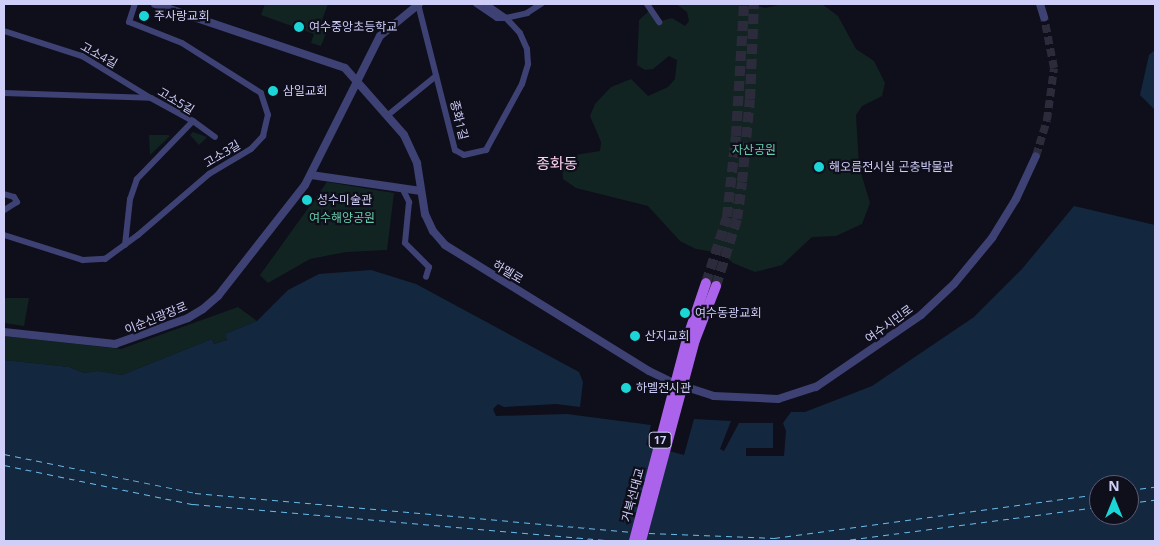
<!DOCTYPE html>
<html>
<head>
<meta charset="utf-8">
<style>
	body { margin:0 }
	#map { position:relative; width:1159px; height:545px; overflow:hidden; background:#0f0e1b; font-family:"Open Sans","Noto Sans KR",sans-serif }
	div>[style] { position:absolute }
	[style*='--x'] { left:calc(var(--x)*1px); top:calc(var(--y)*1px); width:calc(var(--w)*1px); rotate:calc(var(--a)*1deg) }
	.green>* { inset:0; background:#112422 }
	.water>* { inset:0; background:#13283f }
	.ferry>* { height:1px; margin-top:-0.5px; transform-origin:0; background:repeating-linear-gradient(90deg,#69bbeb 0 6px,transparent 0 11px) }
	.tertiary-tunnel>* { height:8px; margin-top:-4px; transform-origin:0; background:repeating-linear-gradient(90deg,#2c2b3c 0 8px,transparent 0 12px) }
	.primary-tunnel>* { height:10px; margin-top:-5px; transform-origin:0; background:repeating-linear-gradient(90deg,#2c2b3c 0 10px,transparent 0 15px) }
	.minor>* { height:6px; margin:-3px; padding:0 3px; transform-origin:3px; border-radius:3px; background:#3e4174 }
	.tertiary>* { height:8px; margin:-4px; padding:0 4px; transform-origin:4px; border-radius:4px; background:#3e4174 }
	.primary>* { height:10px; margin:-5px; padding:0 5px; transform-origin:5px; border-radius:5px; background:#ac63eb }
	.dots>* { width:14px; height:14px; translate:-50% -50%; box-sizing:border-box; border:2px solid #0f0e1b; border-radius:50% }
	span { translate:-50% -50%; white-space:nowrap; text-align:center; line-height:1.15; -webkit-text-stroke:4.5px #0f0e1b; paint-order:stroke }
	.shield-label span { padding:1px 4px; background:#0f0e1b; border:1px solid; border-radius:4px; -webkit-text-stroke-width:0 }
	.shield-label { font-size:11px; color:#cfcef9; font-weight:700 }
	.poi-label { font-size:12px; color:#cfcef9 }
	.left { translate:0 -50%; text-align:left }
	.street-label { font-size:12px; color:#cfcef9 }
	.park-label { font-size:12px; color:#65ceaa }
	.quarter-label { font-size:15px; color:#f9d0ee }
	.frame { position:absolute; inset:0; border:5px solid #cfcef9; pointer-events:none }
	.north { position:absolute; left:1089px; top:475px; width:50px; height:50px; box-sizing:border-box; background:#0f0e1b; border:1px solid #5c5b74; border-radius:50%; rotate:0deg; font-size:14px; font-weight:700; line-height:20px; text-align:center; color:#cfcef9 }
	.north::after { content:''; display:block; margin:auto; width:18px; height:22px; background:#1cd5d7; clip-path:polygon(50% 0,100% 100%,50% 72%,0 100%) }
</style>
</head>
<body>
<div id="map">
	<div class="green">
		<i style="clip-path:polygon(265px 4px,328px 4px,319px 28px,327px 31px,321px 46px,311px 43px,314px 34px,261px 15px)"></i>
		<i style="clip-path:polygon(676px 4px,752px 4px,765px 8px,783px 4px,822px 4px,838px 16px,856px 49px,874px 61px,885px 83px,882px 96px,862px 106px,856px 115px,859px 166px,870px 203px,862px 224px,836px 236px,812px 237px,782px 265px,755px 272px,733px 263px,721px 253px,696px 249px,680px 241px,648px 206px,576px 188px,563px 179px,562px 165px,569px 156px,600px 151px,601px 142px,590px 116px,595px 104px,611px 87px,631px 79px,648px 96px,668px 87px,675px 79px,677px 60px,669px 56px,653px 69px,645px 70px,637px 65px,639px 20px,649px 11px,657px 22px,672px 18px,685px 26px,689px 21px,687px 12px)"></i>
		<i style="clip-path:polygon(193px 132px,207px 137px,199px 145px,190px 135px)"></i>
		<i style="clip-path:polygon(149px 135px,168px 135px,170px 136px,150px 155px)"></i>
		<i style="clip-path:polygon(327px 182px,394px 193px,387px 250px,346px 252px,310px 259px,268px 283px,260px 275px)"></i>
		<i style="clip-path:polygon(4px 298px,29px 298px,24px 326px,4px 323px)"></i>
		<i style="clip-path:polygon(238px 307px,257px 321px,225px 334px,227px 340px,214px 344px,212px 339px,122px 375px,98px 371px,84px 373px,69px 367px,4px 360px,4px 336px,121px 349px)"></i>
	</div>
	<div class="water">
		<i style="clip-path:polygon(1155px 50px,1155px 110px,1140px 95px,1149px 55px)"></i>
		<i style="clip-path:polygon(evenodd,1074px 206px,1155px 225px,1155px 541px,4px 541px,4px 360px,69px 367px,84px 373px,98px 371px,122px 375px,212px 339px,214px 344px,227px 340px,225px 334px,257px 321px,288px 290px,319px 274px,371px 270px,416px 284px,579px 372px,583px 382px,580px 407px,556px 404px,504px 407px,498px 404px,493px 409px,496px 416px,567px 414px,651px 425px,646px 445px,684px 455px,694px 419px,731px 421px,720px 449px,724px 451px,739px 423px,773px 423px,773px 448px,746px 448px,746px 456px,784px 456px,786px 431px,783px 423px,791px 412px,805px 412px,872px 386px,974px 317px,1022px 269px,1074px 206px,1099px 485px,1129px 485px,1129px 515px,1099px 515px,1099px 485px)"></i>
	</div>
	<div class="ferry">
		<i style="--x:4;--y:454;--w:195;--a:11.5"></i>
		<i style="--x:195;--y:493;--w:439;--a:5.1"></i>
		<i style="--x:4;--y:465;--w:193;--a:11.7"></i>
		<i style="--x:193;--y:504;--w:425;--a:5"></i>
		<i style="--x:1129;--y:490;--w:26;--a:-7"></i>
		<i style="--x:1129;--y:503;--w:26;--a:-7"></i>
		<i style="--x:649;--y:533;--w:125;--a:2.3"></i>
		<i style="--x:774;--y:538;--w:328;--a:-7.7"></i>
		<i style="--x:839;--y:541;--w:262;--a:-7.5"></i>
	</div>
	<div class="tertiary-tunnel">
		<i style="--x:1036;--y:156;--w:38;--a:-73"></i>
		<i style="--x:1047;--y:120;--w:52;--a:-82.3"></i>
		<i style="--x:1054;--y:68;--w:52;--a:-101.1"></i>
	</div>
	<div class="primary-tunnel">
		<i style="--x:706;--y:283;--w:69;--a:-72.3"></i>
		<i style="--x:727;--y:217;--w:81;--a:-83.7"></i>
		<i style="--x:736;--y:136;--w:132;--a:-86.5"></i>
		<i style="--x:716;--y:286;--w:70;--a:-72.6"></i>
		<i style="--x:737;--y:219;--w:37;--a:-82"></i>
		<i style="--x:742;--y:182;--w:83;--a:-84.5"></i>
		<i style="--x:750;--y:99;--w:95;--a:-87.6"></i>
	</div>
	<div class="minor">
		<i style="--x:418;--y:4;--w:151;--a:75.8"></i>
		<i style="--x:455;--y:150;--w:10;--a:29"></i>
		<i style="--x:464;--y:155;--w:23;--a:-13"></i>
		<i style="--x:486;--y:150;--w:75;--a:-61.4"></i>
		<i style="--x:522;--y:84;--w:21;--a:-73"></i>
		<i style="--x:528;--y:64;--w:15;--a:-94"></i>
		<i style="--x:527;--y:49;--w:17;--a:-114"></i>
		<i style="--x:520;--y:33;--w:21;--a:-133"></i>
		<i style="--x:506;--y:18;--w:9;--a:180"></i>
		<i style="--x:497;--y:18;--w:25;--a:-146"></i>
		<i style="--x:486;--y:4;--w:24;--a:35"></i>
		<i style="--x:506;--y:18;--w:22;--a:-13"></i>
		<i style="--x:527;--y:13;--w:17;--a:-33"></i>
		<i style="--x:647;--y:4;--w:22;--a:56"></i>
		<i style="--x:4;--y:31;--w:82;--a:17.8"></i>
		<i style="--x:82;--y:56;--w:79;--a:31.5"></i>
		<i style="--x:4;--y:93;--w:147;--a:1.9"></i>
		<i style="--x:151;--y:98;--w:48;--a:28.7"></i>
		<i style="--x:193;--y:121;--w:81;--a:134"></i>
		<i style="--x:137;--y:179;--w:21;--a:109"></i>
		<i style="--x:130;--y:199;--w:46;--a:96.2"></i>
		<i style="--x:388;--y:115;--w:62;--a:-39.1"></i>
		<i style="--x:193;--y:121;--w:27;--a:36"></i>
		<i style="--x:402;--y:188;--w:16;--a:63"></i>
		<i style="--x:409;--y:202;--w:41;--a:95.6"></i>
		<i style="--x:405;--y:243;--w:34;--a:45"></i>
		<i style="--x:429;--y:267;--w:10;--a:107"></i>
		<i style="--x:4;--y:194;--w:10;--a:17"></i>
		<i style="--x:14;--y:197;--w:6;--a:59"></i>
		<i style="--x:17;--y:202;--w:15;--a:148"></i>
		<i style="--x:4;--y:235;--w:83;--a:17.6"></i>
		<i style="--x:83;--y:260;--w:22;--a:-3"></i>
		<i style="--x:105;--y:259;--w:41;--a:-36"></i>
		<i style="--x:138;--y:235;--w:94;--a:-40.7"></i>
		<i style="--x:209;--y:174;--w:49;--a:-30.8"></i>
		<i style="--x:251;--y:149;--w:18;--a:-47"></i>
		<i style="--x:263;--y:136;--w:22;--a:-77"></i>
		<i style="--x:268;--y:115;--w:23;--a:-108"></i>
		<i style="--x:261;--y:93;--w:93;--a:-147.7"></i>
		<i style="--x:182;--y:43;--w:57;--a:-158.4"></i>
		<i style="--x:129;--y:22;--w:19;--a:-72"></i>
	</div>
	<div class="tertiary">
		<i style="--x:155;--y:4;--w:200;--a:18.6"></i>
		<i style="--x:345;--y:68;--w:89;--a:48.6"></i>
		<i style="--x:404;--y:135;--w:31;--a:65"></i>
		<i style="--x:417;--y:163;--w:52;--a:81.1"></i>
		<i style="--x:425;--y:214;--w:19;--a:65"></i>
		<i style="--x:433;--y:231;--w:18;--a:49"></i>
		<i style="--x:445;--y:245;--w:240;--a:31.7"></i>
		<i style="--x:649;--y:371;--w:28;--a:26"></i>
		<i style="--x:674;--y:383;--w:42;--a:18"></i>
		<i style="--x:714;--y:396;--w:64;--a:2.7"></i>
		<i style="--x:778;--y:399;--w:40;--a:-18"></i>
		<i style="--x:816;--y:387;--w:127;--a:-34.4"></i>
		<i style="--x:921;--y:315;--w:45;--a:-43.2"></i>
		<i style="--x:954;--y:284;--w:60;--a:-50.4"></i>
		<i style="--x:992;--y:238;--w:46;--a:-58.4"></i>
		<i style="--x:1016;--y:199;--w:47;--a:-65.1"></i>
		<i style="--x:1040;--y:4;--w:14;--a:73"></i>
		<i style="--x:311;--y:175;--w:111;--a:8.3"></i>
		<i style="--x:4;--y:332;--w:112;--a:6.2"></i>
		<i style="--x:115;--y:344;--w:77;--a:-19.6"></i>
		<i style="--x:188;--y:318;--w:17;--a:-31"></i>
		<i style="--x:203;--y:309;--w:20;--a:-41"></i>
		<i style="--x:218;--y:296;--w:141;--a:-51.9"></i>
		<i style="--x:305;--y:185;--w:167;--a:-63.3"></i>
		<i style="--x:380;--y:36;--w:50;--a:-39.4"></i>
	</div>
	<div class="primary">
		<i style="--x:634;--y:541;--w:209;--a:-75.3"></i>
		<i style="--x:687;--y:339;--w:59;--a:-71.3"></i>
		<i style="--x:641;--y:541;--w:208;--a:-75"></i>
		<i style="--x:695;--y:340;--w:58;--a:-68.7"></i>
	</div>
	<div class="dots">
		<i style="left:144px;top:16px;background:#1cd5d7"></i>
		<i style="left:299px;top:27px;background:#1cd5d7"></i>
		<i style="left:273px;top:91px;background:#1cd5d7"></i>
		<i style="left:819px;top:167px;background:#1cd5d7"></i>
		<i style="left:307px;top:200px;background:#1cd5d7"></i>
		<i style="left:685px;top:313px;background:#1cd5d7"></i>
		<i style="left:635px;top:336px;background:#1cd5d7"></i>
		<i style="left:626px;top:388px;background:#1cd5d7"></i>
	</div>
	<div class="shield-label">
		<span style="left:660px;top:440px">17</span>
	</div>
	<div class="poi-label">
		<span class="left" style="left:154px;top:16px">주사랑교회</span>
		<span class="left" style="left:309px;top:27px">여수중앙초등학교</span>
		<span class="left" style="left:283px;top:91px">삼일교회</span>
		<span class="left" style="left:829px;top:167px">해오름전시실 곤충박물관</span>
		<span class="left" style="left:317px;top:200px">성수미술관</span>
		<span class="left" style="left:695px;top:313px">여수동광교회</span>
		<span class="left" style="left:645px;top:336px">산지교회</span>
		<span class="left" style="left:636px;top:388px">하멜전시관</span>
	</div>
	<div class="street-label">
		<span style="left:99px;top:55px;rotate:29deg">고소4길</span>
		<span style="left:176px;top:101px;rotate:31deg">고소5길</span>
		<span style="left:459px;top:120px;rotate:76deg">종화1길</span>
		<span style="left:222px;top:154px;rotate:-31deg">고소3길</span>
		<span style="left:508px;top:272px;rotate:31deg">하멜로</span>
		<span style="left:156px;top:318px;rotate:-22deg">이순신광장로</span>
		<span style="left:889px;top:324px;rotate:-36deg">여수시민로</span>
		<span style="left:633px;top:495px;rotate:-75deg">거북선대교</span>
	</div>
	<div class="park-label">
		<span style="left:754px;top:150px">자산공원</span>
		<span style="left:342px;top:218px">여수해양공원</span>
	</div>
	<div class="quarter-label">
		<span style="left:557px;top:164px">종화동</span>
	</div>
	<div class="frame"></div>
	<div class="north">N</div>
</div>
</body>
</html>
